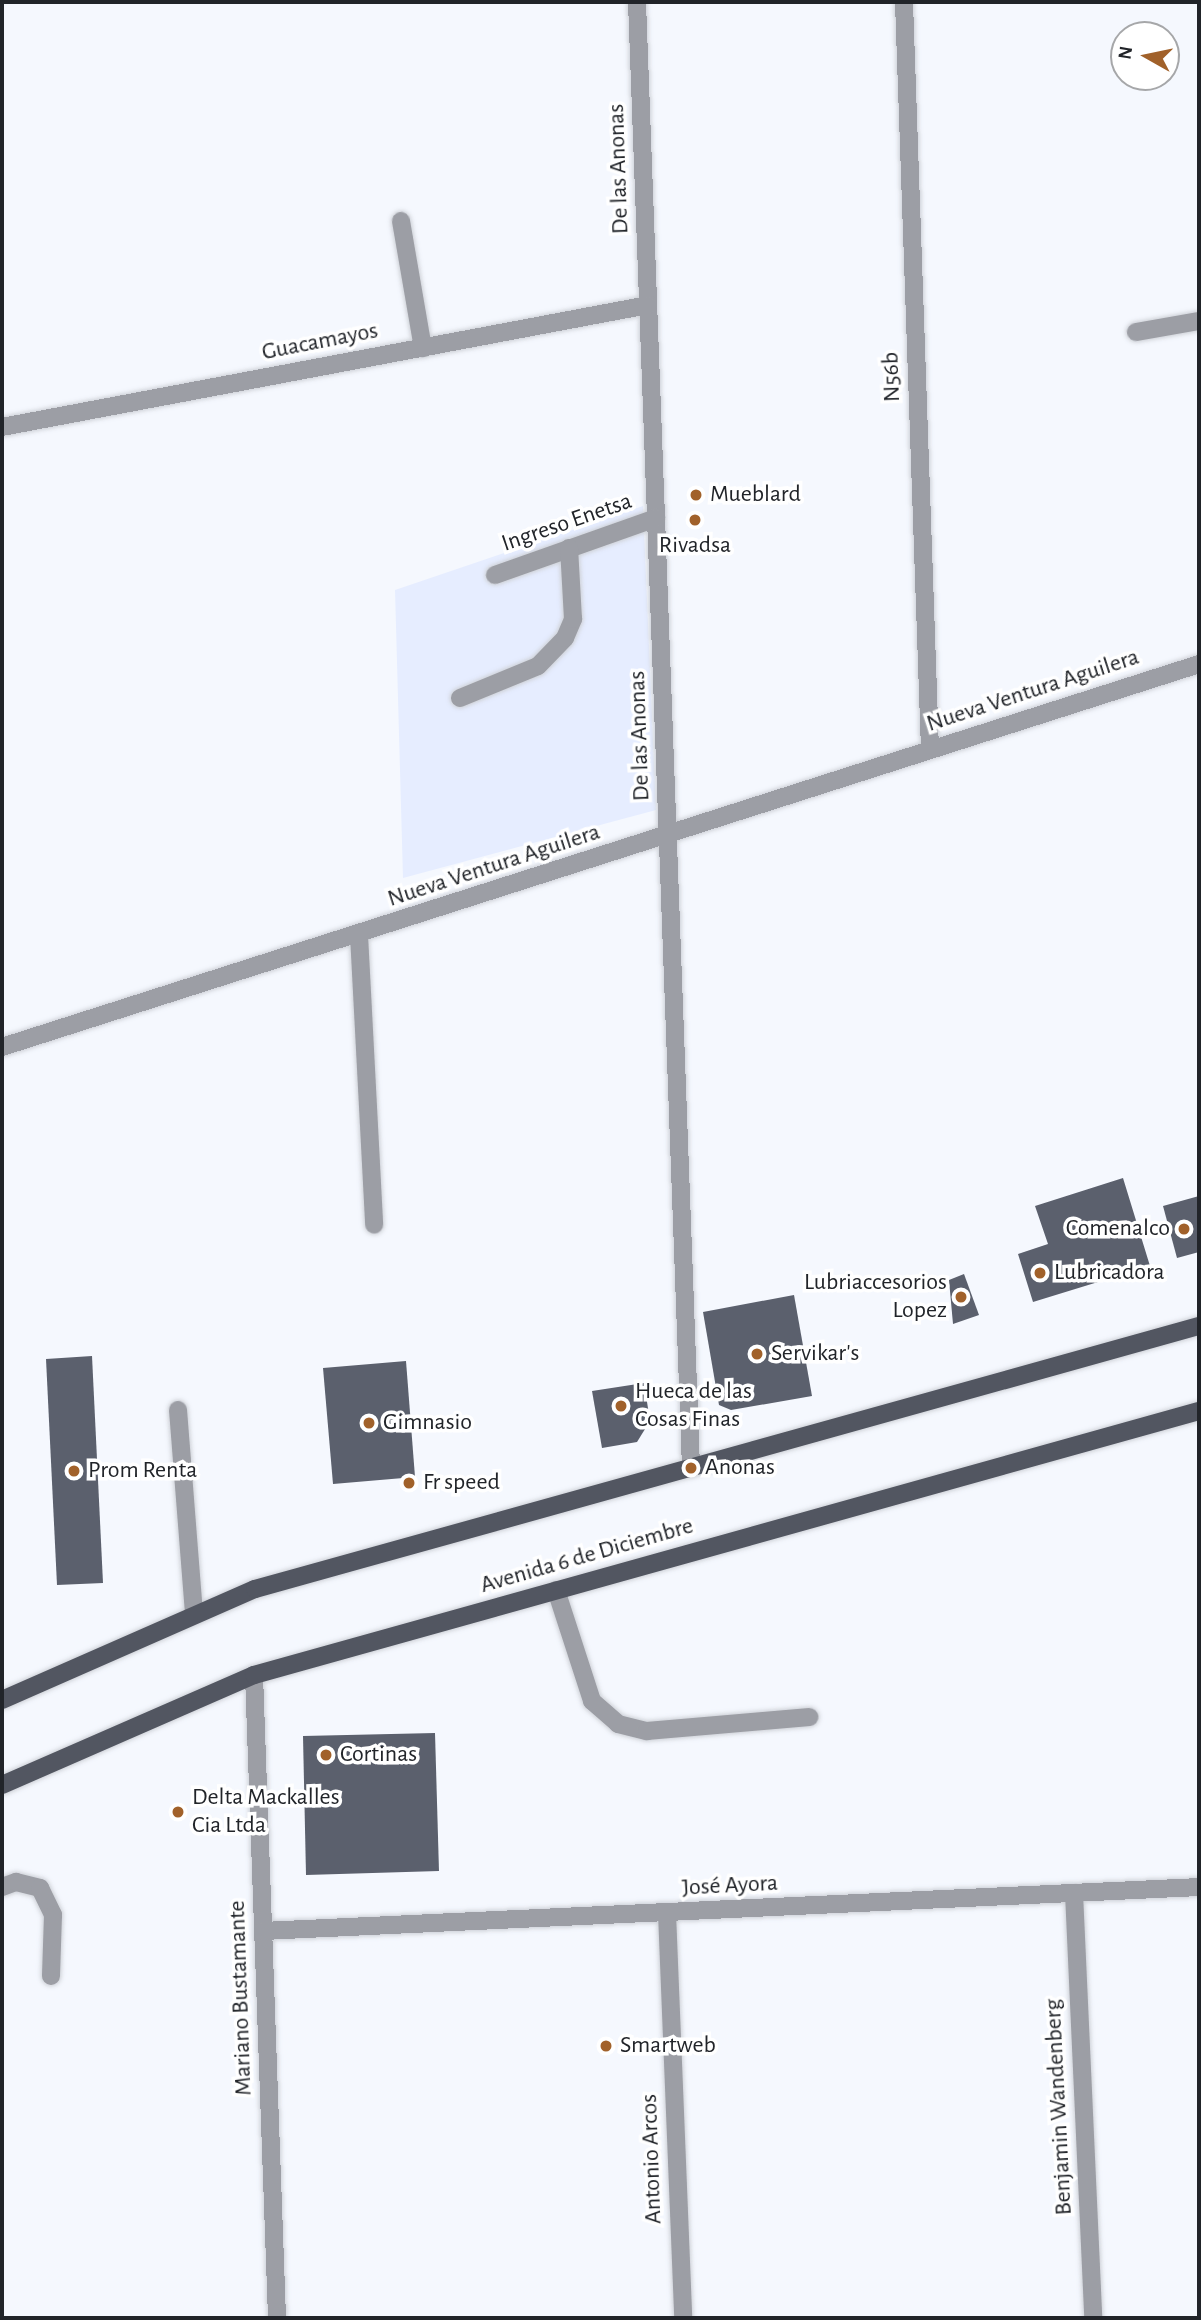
<!DOCTYPE html>
<html>
<head>
<meta charset="utf-8">
<style>
	body { margin:0 }
	#map { position:relative; width:1201px; height:2320px; overflow:hidden; background:#f5f8fe; font-family:"Alegreya Sans",sans-serif }
	div>[style] { position:absolute }
	[style*='--x'] { left:calc(var(--x)*1px); top:calc(var(--y)*1px); width:calc(var(--w)*1px); rotate:calc(var(--a)*1deg) }
	.built>* { inset:0; background:#e6edff }
	.building>* { inset:0; background:#5b606d }
	.roads { filter:drop-shadow(0 0 2px #cfd2d8) drop-shadow(0 0 2px #cfd2d8) }
	.minor>* { height:18px; margin:-9px; padding:0 9px; transform-origin:9px; border-radius:9px; background:#9c9ea5 }
	.major>* { height:18px; margin:-9px; padding:0 9px; transform-origin:9px; border-radius:9px; background:#525661 }
	.dots>* { width:19px; height:19px; translate:-50% -50%; box-sizing:border-box; border:4px solid #fff; border-radius:50% }
	span { translate:-50% -50%; white-space:nowrap; text-align:center; line-height:1.15; -webkit-text-stroke:7px #fff; paint-order:stroke }
	.street-label { font-size:24px; color:#212429 }
	.poi-label { font-size:24px; color:#212429 }
	.left { translate:0 -50%; text-align:left }
	.right { translate:-100% -50%; text-align:right }
	.frame { position:absolute; inset:0; border:4px solid #212429; pointer-events:none }
	.north { position:absolute; left:1110px; top:21px; width:70px; height:70px; box-sizing:border-box; background:#fff; border:2px solid #a6a7a9; border-radius:50%; rotate:279deg; font-size:19px; font-weight:700; line-height:28px; text-align:center; color:#212429 }
	.north::after { content:''; display:block; margin:auto; width:24px; height:32px; background:#a1612a; clip-path:polygon(50% 0,100% 100%,50% 72%,0 100%) }
</style>
</head>
<body>
<div id="map">
	<div class="built">
		<i style="clip-path:polygon(643px 506px,656px 810px,403px 878px,395px 590px)"></i>
	</div>
	<div class="building">
		<i style="clip-path:polygon(1123px 1178px,1150px 1266px,1033px 1302px,1018px 1254px,1048px 1244px,1035px 1206px)"></i>
		<i style="clip-path:polygon(1199px 1196px,1199px 1252px,1177px 1258px,1163px 1206px)"></i>
		<i style="clip-path:polygon(964px 1274px,979px 1315px,953px 1324px,949px 1280px)"></i>
		<i style="clip-path:polygon(794px 1295px,812px 1396px,731px 1410px,719px 1405px,703px 1312px)"></i>
		<i style="clip-path:polygon(92px 1356px,103px 1583px,57px 1585px,46px 1359px)"></i>
		<i style="clip-path:polygon(406px 1361px,415px 1477px,333px 1484px,323px 1368px)"></i>
		<i style="clip-path:polygon(644px 1383px,650px 1421px,637px 1442px,602px 1448px,592px 1391px)"></i>
		<i style="clip-path:polygon(435px 1733px,439px 1871px,306px 1875px,303px 1736px)"></i>
	</div>
	<div class="roads">
		<div class="minor">
			<i style="--x:637;--y:2;--w:1467;--a:87.89"></i>
			<i style="--x:904;--y:2;--w:748;--a:88.01"></i>
			<i style="--x:401;--y:221;--w:129;--a:80.2"></i>
			<i style="--x:1136;--y:332;--w:64;--a:-9.9"></i>
			<i style="--x:2;--y:427;--w:657;--a:-10.69"></i>
			<i style="--x:495;--y:575;--w:171;--a:-19.5"></i>
			<i style="--x:460;--y:698;--w:84;--a:-22.3"></i>
			<i style="--x:538;--y:666;--w:39;--a:-46"></i>
			<i style="--x:565;--y:638;--w:21;--a:-67"></i>
			<i style="--x:573;--y:619;--w:71;--a:-93.2"></i>
			<i style="--x:359;--y:935;--w:290;--a:87"></i>
			<i style="--x:2;--y:1047;--w:1257;--a:-17.74"></i>
			<i style="--x:178;--y:1410;--w:205;--a:85.5"></i>
			<i style="--x:556;--y:1590;--w:117;--a:72"></i>
			<i style="--x:592;--y:1701;--w:35;--a:41"></i>
			<i style="--x:618;--y:1724;--w:30;--a:14"></i>
			<i style="--x:647;--y:1731;--w:163;--a:-4.9"></i>
			<i style="--x:254;--y:1675;--w:643;--a:87.95"></i>
			<i style="--x:2;--y:1887;--w:15;--a:-20"></i>
			<i style="--x:16;--y:1882;--w:25;--a:14"></i>
			<i style="--x:40;--y:1888;--w:30;--a:64"></i>
			<i style="--x:53;--y:1915;--w:61;--a:91.9"></i>
			<i style="--x:1074;--y:1893;--w:425;--a:87.4"></i>
			<i style="--x:667;--y:1913;--w:405;--a:87.7"></i>
			<i style="--x:263;--y:1931;--w:937;--a:-2.69"></i>
		</div>
		<div class="major">
			<i style="--x:2;--y:1700;--w:276;--a:-23.7"></i>
			<i style="--x:255;--y:1589;--w:980;--a:-15.57"></i>
			<i style="--x:2;--y:1785;--w:275;--a:-23.6"></i>
			<i style="--x:254;--y:1675;--w:981;--a:-15.61"></i>
		</div>
	</div>
	<div class="dots">
		<i style="left:696px;top:495px;background:#a1612a"></i>
		<i style="left:695px;top:520px;background:#a1612a"></i>
		<i style="left:1184px;top:1229px;background:#a1612a"></i>
		<i style="left:1040px;top:1273px;background:#a1612a"></i>
		<i style="left:961px;top:1297px;background:#a1612a"></i>
		<i style="left:757px;top:1354px;background:#a1612a"></i>
		<i style="left:621px;top:1406px;background:#a1612a"></i>
		<i style="left:369px;top:1423px;background:#a1612a"></i>
		<i style="left:691px;top:1468px;background:#a1612a"></i>
		<i style="left:74px;top:1471px;background:#a1612a"></i>
		<i style="left:409px;top:1483px;background:#a1612a"></i>
		<i style="left:326px;top:1755px;background:#a1612a"></i>
		<i style="left:178px;top:1812px;background:#a1612a"></i>
		<i style="left:606px;top:2046px;background:#a1612a"></i>
	</div>
	<div class="street-label">
		<span style="left:619px;top:169px;rotate:-92deg">De las Anonas</span>
		<span style="left:320px;top:342px;rotate:-11deg">Guacamayos</span>
		<span style="left:892px;top:377px;rotate:-92deg">N56b</span>
		<span style="left:567px;top:523px;rotate:-19deg">Ingreso Enetsa</span>
		<span style="left:1033px;top:691px;rotate:-18deg">Nueva Ventura Aguilera</span>
		<span style="left:640px;top:736px;rotate:-92deg">De las Anonas</span>
		<span style="left:494px;top:866px;rotate:-18deg">Nueva Ventura Aguilera</span>
		<span style="left:587px;top:1556px;rotate:-16deg">Avenida 6 de Diciembre</span>
		<span style="left:730px;top:1886px;rotate:-3deg">José Ayora</span>
		<span style="left:241px;top:1998px;rotate:-92deg">Mariano Bustamante</span>
		<span style="left:1059px;top:2107px;rotate:-93deg">Benjamin Wandenberg</span>
		<span style="left:652px;top:2159px;rotate:-92deg">Antonio Arcos</span>
	</div>
	<div class="poi-label">
		<span class="left" style="left:710px;top:495px">Mueblard</span>
		<span style="left:695px;top:546px">Rivadsa</span>
		<span class="right" style="left:1170px;top:1229px">Comenalco</span>
		<span class="left" style="left:1054px;top:1273px">Lubricadora</span>
		<span class="right" style="left:947px;top:1297px">Lubriaccesorios<br>Lopez</span>
		<span class="left" style="left:771px;top:1354px">Servikar's</span>
		<span class="left" style="left:635px;top:1406px">Hueca de las<br>Cosas Finas</span>
		<span class="left" style="left:383px;top:1423px">Gimnasio</span>
		<span class="left" style="left:705px;top:1468px">Anonas</span>
		<span class="left" style="left:88px;top:1471px">Prom Renta</span>
		<span class="left" style="left:423px;top:1483px">Fr speed</span>
		<span class="left" style="left:340px;top:1755px">Cortinas</span>
		<span class="left" style="left:192px;top:1812px">Delta Mackalles<br>Cia Ltda</span>
		<span class="left" style="left:620px;top:2046px">Smartweb</span>
	</div>
	<div class="frame"></div>
	<div class="north">N</div>
</div>
</body>
</html>
